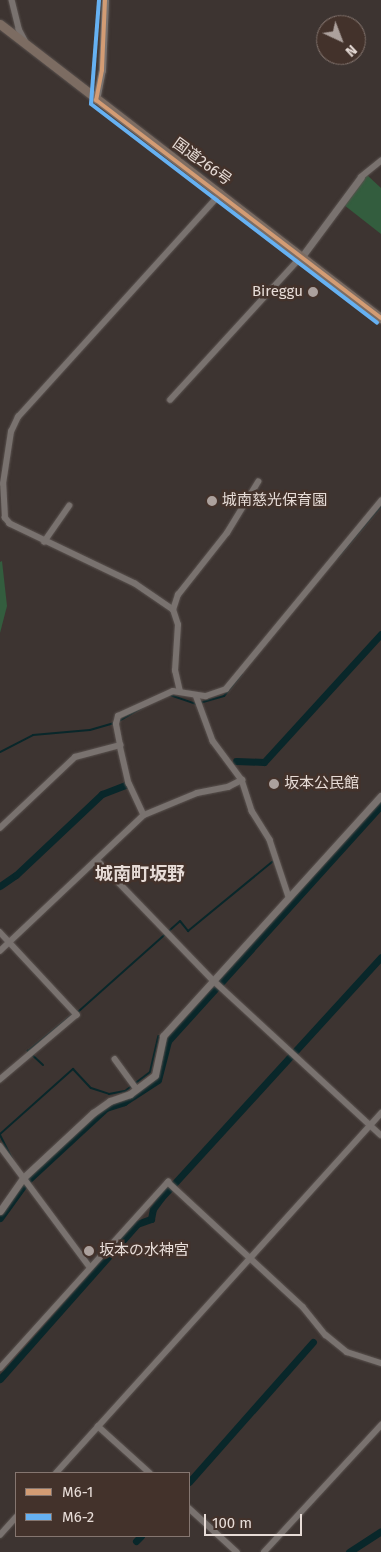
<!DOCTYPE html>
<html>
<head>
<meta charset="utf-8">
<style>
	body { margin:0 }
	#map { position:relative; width:381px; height:1552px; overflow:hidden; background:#3d3431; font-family:"Fira Sans","Noto Sans JP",sans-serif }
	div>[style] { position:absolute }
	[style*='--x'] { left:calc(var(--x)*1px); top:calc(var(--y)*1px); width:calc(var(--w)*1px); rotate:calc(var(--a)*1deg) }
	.green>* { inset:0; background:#335d3e }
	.stream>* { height:2px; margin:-1px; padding:0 1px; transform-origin:1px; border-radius:1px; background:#09272a }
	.canal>* { height:7px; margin:-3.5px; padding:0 3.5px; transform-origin:3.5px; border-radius:3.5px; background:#09272a }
	.roads { filter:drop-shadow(0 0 1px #5a524f) drop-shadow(0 0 1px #5a524f) }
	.minor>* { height:5.5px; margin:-2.75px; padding:0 2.75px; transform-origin:2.75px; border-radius:2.75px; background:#79726f }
	.tertiary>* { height:7px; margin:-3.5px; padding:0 3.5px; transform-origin:3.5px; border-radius:3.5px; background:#79726f }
	.trunk>* { height:9px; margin:-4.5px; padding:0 4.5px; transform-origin:4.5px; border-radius:4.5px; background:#7c6c62 }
	.bus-1>* { height:4px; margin:-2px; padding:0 2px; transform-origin:2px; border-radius:2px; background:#d39c74 }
	.bus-2>* { height:4px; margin:-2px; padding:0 2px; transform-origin:2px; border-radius:2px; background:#66b1f2 }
	.dots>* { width:14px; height:14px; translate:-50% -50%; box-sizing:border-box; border:2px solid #43322b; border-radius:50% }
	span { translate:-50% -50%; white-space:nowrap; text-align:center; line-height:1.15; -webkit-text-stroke:5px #43322b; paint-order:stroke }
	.street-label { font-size:15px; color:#e7dcd7 }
	.poi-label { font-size:15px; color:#e7dcd7 }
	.right { translate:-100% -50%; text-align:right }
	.left { translate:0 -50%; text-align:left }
	.quarter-label { font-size:18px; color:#e7dcd7; font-weight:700 }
	.legend { position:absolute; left:15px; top:1472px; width:175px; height:65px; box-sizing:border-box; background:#43322b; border:1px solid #857670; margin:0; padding:6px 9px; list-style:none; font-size:15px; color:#e7dcd7 }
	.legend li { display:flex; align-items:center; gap:10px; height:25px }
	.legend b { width:25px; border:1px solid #857670 }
	.north { position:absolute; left:316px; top:15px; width:50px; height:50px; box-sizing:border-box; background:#43322b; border:1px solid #857670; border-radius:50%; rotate:137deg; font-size:14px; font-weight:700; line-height:20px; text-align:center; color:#e7dcd7 }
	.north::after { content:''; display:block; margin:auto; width:18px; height:22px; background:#aca19d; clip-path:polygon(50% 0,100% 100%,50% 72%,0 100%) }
	.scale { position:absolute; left:204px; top:1514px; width:98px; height:22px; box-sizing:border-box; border:2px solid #e7dcd7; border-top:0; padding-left:6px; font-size:15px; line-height:18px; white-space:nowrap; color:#e7dcd7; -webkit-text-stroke:4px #43322b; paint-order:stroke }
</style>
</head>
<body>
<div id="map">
	<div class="green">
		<i style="clip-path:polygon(367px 175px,381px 188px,381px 234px,344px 205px)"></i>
		<i style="clip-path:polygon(2px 561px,7px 606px,0 633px,0 562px)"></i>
	</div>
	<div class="stream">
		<i style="--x:337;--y:558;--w:68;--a:-49.8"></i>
		<i style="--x:170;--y:695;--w:28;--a:19"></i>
		<i style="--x:196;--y:704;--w:29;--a:-16"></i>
		<i style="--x:224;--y:696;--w:28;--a:-51"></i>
		<i style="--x:119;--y:721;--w:28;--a:-30"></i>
		<i style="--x:0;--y:752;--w:37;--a:-27"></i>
		<i style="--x:33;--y:735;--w:57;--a:-5"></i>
		<i style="--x:90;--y:730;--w:26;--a:-16"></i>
		<i style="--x:79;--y:1011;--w:135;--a:-41.7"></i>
		<i style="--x:180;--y:921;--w:13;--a:51"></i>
		<i style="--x:188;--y:931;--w:109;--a:-39.4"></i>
		<i style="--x:43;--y:1065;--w:21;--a:-137"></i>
		<i style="--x:28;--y:1051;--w:57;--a:-39.3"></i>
		<i style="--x:0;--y:1134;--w:98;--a:-41.7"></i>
		<i style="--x:73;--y:1069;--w:26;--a:47"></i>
		<i style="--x:91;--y:1088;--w:19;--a:18"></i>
		<i style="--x:109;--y:1094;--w:16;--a:-11"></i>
		<i style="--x:125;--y:1091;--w:31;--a:-37"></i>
		<i style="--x:150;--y:1072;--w:37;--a:-77"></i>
		<i style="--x:0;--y:1135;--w:28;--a:63"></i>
	</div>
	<div class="canal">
		<i style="--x:236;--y:761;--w:28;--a:2"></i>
		<i style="--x:264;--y:762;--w:173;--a:-47.6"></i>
		<i style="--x:0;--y:886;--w:19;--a:-35"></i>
		<i style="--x:16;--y:875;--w:118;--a:-43.3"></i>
		<i style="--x:102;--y:794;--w:25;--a:-21"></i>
		<i style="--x:0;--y:1218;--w:44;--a:-54.2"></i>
		<i style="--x:26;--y:1182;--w:109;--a:-42.8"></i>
		<i style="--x:106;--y:1108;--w:19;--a:-18"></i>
		<i style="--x:124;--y:1102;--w:40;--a:-32.9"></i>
		<i style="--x:158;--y:1080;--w:40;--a:-75.6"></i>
		<i style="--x:168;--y:1041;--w:318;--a:-47.9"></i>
		<i style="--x:0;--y:1379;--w:207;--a:-48.5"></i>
		<i style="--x:137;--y:1224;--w:15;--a:-20"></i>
		<i style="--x:151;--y:1219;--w:10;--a:-79"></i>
		<i style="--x:153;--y:1209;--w:14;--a:-54"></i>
		<i style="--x:161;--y:1198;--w:326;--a:-47.6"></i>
		<i style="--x:189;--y:1482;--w:187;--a:-48.5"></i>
		<i style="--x:136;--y:1541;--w:7;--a:-45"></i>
		<i style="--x:349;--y:1552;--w:38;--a:-33"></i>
	</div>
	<div class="roads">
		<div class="minor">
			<i style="--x:12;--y:0;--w:30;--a:76"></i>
			<i style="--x:19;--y:29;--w:15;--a:62"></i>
			<i style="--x:361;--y:177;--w:26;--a:-39"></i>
			<i style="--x:170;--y:400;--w:195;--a:-47.5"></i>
			<i style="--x:44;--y:542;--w:44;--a:-55.2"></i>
			<i style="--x:173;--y:610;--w:46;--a:-145.6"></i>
			<i style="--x:135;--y:584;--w:139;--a:-154.4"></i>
			<i style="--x:10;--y:524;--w:8;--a:-130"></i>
			<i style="--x:5;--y:518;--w:34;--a:-93"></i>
			<i style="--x:3;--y:484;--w:53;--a:-81.3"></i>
			<i style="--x:11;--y:432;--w:17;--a:-65"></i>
			<i style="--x:18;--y:417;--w:302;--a:-47.8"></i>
			<i style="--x:180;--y:692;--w:22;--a:-103"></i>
			<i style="--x:175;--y:671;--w:46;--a:-86.3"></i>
			<i style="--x:178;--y:625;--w:16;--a:-108"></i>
			<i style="--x:173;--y:610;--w:16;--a:-72"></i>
			<i style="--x:178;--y:595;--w:79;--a:-51.7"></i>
			<i style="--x:227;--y:533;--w:60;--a:-58.7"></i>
			<i style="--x:196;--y:695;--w:49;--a:69.7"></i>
			<i style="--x:213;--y:741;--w:49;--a:53.4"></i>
			<i style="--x:242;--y:780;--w:33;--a:72"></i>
			<i style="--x:252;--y:811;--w:34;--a:58"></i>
			<i style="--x:270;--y:840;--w:60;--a:71.6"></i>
			<i style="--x:120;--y:745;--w:39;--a:77"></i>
			<i style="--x:129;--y:783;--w:35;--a:65"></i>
			<i style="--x:0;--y:828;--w:103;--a:-43.4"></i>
			<i style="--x:75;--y:757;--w:47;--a:-14.9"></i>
			<i style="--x:120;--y:745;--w:21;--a:-101"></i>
			<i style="--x:116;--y:724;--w:8;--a:-76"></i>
			<i style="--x:118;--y:716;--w:60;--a:-24.4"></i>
			<i style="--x:173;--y:691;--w:33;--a:9"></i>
			<i style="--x:206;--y:696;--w:21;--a:-19"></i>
			<i style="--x:226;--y:689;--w:244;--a:-50.5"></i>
			<i style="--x:97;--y:860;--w:168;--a:46"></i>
			<i style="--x:214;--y:981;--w:227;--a:42.7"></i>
			<i style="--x:0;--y:932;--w:113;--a:47.1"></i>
			<i style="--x:77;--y:1015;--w:101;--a:139.8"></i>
			<i style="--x:0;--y:951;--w:198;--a:-43.4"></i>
			<i style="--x:144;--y:815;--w:57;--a:-22.5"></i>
			<i style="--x:197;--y:793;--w:32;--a:-11"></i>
			<i style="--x:228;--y:787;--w:16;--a:-27"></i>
			<i style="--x:115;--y:1059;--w:37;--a:54"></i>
			<i style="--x:0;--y:1146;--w:151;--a:53.4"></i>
			<i style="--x:0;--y:1368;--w:251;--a:-47.9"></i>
			<i style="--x:168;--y:1182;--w:184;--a:42.8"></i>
			<i style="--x:303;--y:1307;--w:36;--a:51"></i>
			<i style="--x:326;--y:1335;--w:27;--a:39"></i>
			<i style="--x:347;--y:1352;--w:36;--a:18"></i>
			<i style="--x:98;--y:1426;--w:70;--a:42.1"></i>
			<i style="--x:56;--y:1473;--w:485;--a:-47.9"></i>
			<i style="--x:189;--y:1508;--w:65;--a:42.5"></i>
			<i style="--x:0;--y:1535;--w:24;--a:-48"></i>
			<i style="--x:264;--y:1552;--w:173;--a:-47.3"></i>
		</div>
		<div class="tertiary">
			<i style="--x:96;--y:100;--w:31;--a:-79"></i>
			<i style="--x:102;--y:70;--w:70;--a:-87.5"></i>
			<i style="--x:303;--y:255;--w:97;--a:-53.4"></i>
			<i style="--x:0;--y:1211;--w:40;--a:-55.1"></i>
			<i style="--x:23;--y:1178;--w:96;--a:-42.9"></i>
			<i style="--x:93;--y:1113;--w:21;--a:-35"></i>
			<i style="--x:110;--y:1101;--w:21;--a:-19"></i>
			<i style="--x:130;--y:1094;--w:31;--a:-37"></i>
			<i style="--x:155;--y:1075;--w:40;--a:-78"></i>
			<i style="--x:163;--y:1036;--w:324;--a:-47.8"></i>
		</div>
		<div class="trunk">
			<i style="--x:0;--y:24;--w:481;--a:37.7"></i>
		</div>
	</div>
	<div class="bus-1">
		<i style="--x:105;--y:0;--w:70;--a:92.5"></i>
		<i style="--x:102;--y:70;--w:31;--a:101"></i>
		<i style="--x:96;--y:100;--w:359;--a:37.4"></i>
	</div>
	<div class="bus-2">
		<i style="--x:99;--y:0;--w:104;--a:94.4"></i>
		<i style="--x:91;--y:104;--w:360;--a:37.4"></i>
	</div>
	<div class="dots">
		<i style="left:313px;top:292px;background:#aca19d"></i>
		<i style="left:212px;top:501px;background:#aca19d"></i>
		<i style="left:274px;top:784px;background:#aca19d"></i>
		<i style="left:89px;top:1251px;background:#aca19d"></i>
	</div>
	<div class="street-label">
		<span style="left:202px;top:162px;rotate:36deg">国道266号</span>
	</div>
	<div class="poi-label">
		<span class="right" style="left:303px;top:292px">Bireggu</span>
		<span class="left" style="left:222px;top:501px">城南慈光保育園</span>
		<span class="left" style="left:284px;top:784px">坂本公民館</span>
		<span class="left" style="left:99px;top:1251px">坂本の水神宮</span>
	</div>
	<div class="quarter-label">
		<span style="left:140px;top:874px">城南町坂野</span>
	</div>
	<ul class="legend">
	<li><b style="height:6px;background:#d39c74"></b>M6-1</li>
	<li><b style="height:6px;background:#66b1f2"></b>M6-2</li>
	</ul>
	<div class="north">N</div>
	<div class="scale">100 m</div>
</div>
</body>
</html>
